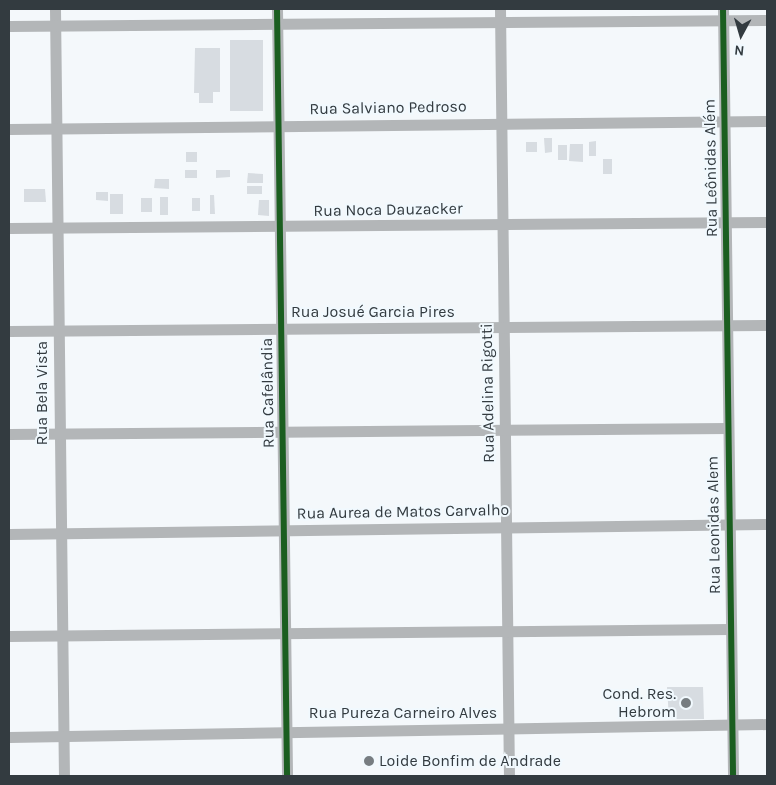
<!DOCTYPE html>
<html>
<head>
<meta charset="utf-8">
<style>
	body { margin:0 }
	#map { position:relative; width:776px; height:785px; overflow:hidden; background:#f4f8fb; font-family:Karla,sans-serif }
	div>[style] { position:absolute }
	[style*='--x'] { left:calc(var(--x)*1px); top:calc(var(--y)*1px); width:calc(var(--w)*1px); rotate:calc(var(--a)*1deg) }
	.building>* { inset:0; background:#d7dce1 }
	.minor>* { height:11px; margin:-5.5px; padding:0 5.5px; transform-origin:5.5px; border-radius:5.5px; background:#b3b6b8 }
	.cycleway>* { height:6px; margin:-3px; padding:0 3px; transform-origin:3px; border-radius:3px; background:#1b5e20 }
	.dots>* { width:14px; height:14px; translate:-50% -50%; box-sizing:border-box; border:2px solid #f1f9fe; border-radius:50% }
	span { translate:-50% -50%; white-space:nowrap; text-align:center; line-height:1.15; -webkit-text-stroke:4px #f1f9fe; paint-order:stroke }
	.street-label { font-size:16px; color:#333b40 }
	.poi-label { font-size:16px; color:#333b40 }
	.right { translate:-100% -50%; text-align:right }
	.left { translate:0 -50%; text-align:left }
	.frame { position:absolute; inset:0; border:10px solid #333b40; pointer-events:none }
	.north { position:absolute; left:716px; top:10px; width:50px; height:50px; -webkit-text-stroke:4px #f1f9fe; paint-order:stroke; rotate:186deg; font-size:14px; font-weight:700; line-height:20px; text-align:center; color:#333b40 }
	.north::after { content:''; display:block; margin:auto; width:18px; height:22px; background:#333b40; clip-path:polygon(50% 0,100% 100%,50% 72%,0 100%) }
</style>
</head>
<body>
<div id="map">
	<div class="building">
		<i style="clip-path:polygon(230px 40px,263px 40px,263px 111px,230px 111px)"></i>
		<i style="clip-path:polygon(195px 48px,220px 48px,220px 92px,213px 92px,213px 103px,199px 103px,199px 93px,194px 93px)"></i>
		<i style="clip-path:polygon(544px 138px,552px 138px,552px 152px,545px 153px)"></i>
		<i style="clip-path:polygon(596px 141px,596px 156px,589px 156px,589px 142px)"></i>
		<i style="clip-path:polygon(526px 142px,537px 142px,537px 152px,526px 152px)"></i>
		<i style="clip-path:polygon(570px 144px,583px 144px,583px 162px,569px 161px)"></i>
		<i style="clip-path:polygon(558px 145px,567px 145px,567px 160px,558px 160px)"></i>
		<i style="clip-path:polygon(186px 152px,197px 152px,197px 162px,186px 162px)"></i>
		<i style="clip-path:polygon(603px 159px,612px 159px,612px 174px,603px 174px)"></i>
		<i style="clip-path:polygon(185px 170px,197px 170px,197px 178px,185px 178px)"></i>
		<i style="clip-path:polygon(216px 170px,230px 170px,230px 177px,216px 178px)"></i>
		<i style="clip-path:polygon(248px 173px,263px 174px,263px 183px,247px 183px)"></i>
		<i style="clip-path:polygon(155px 179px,169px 179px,169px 189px,154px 188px)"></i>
		<i style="clip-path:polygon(247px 186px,262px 186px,262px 194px,247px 194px)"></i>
		<i style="clip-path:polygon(24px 189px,45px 189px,46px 202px,24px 202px)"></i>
		<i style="clip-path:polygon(96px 192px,108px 192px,108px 201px,96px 200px)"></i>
		<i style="clip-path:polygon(110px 194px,123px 194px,123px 214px,110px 214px)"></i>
		<i style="clip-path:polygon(210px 195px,214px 195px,215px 214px,210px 214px)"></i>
		<i style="clip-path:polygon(160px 197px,168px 197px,168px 215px,160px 215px)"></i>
		<i style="clip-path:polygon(141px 198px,152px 198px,152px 212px,141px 212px)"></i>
		<i style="clip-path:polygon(192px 198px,200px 198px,200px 211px,192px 211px)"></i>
		<i style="clip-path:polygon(259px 200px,269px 200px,269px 216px,258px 215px)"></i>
		<i style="clip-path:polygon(667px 687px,703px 687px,704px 719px,669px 719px)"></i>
	</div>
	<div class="minor">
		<i style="--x:55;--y:9;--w:767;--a:89.33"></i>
		<i style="--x:277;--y:9;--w:767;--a:89.25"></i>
		<i style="--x:500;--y:9;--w:767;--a:89.33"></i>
		<i style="--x:723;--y:9;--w:767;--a:89.25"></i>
		<i style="--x:9;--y:26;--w:758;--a:-0.45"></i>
		<i style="--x:9;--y:129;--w:758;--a:-0.6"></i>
		<i style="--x:9;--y:228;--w:758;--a:-0.45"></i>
		<i style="--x:9;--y:331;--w:758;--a:-0.45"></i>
		<i style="--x:9;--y:434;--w:718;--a:-0.48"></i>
		<i style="--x:9;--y:534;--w:758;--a:-0.76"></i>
		<i style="--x:9;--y:636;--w:720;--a:-0.56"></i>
		<i style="--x:9;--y:737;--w:758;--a:-0.98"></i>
	</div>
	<div class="cycleway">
		<i style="--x:277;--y:9;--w:767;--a:89.25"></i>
		<i style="--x:723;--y:9;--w:767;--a:89.25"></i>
	</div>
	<div class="dots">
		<i style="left:686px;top:703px;background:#777d81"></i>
		<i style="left:369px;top:761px;background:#777d81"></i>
	</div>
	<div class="street-label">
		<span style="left:388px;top:108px;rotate:-1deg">Rua Salviano Pedroso</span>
		<span style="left:711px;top:168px;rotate:-91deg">Rua Leônidas Além</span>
		<span style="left:388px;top:210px;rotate:-1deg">Rua Noca Dauzacker</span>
		<span style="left:373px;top:312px">Rua Josué Garcia Pires</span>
		<span style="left:42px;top:393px;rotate:-90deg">Rua Bela Vista</span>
		<span style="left:268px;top:393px;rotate:-91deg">Rua Cafelândia</span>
		<span style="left:488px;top:393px;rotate:-91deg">Rua Adelina Rigotti</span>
		<span style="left:403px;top:512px;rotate:-1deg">Rua Aurea de Matos Carvalho</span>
		<span style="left:714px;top:525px;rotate:-91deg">Rua Leonidas Alem</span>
		<span style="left:403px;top:713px">Rua Pureza Carneiro Alves</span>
	</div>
	<div class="poi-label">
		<span class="right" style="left:676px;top:703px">Cond. Res.<br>Hebrom</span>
		<span class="left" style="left:379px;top:761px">Loide Bonfim de Andrade</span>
	</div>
	<div class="frame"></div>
	<div class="north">N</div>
</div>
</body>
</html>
